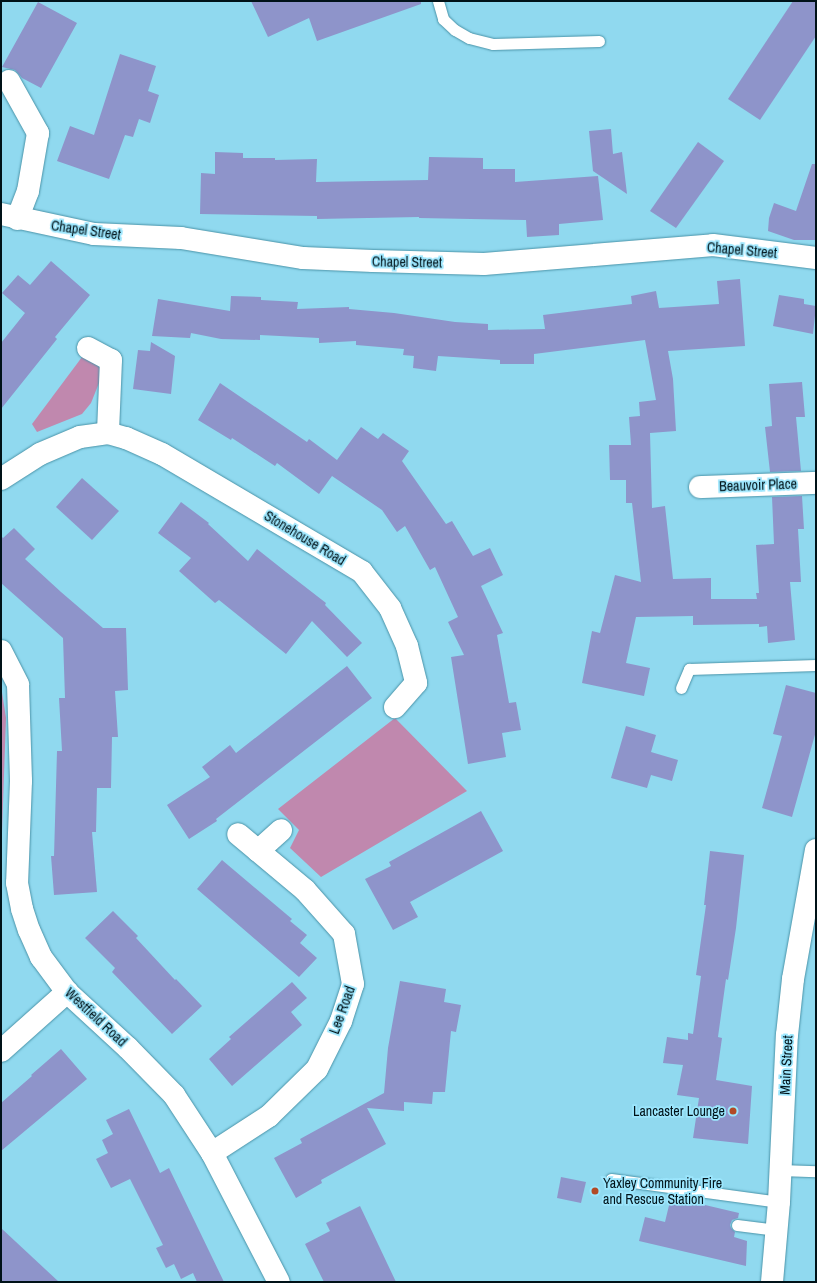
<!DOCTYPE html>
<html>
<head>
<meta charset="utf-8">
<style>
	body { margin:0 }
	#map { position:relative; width:817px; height:1283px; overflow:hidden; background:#90d9ef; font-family:"Archivo Narrow",sans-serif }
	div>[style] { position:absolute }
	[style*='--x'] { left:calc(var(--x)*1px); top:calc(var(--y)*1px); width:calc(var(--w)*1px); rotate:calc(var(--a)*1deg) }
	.green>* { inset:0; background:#c088ae }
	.building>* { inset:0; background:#8e94ca }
	.roads { filter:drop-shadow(0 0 1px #4a93a8) drop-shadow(0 0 1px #4a93a8) }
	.service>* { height:11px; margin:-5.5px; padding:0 5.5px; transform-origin:5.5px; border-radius:5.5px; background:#fff }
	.minor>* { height:22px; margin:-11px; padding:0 11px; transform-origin:11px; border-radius:11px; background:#fff }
	.dots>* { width:11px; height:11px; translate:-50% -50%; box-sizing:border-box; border:2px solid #9ce6fd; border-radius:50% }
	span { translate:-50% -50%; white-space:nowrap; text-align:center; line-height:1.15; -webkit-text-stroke:3.5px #9ce6fd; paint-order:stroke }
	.street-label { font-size:14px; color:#001218 }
	.poi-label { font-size:14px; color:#001218 }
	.right { translate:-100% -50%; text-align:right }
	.left { translate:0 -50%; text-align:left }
	.frame { position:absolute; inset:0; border:2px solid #001218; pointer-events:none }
</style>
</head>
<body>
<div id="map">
	<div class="green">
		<i style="clip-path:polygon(85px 353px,100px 368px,99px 383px,91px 403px,82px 414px,37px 432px,32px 424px)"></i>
		<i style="clip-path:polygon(1px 686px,6px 718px,1px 861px)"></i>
		<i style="clip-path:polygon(395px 718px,467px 791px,321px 877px,290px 848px,299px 830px,278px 809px)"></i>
	</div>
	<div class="building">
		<i style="clip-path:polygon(251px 1px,421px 1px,421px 4px,317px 41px,309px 18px,268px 37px)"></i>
		<i style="clip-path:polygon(793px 1px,816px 1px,816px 36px,760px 120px,728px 99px)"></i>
		<i style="clip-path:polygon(38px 2px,77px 23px,41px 88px,22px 78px,15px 70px,2px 67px)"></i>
		<i style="clip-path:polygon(120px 54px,156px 66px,148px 91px,159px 95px,150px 123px,139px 119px,133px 137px,125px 135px,109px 179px,57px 161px,70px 126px,94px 135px)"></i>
		<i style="clip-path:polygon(611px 129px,613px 154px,622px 152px,627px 194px,593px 171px,589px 131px)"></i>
		<i style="clip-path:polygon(698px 142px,724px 161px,676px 228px,650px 211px)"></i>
		<i style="clip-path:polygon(215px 152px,243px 153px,243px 158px,275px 158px,275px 160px,317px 159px,316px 182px,428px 180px,429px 157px,483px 158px,483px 169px,515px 169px,515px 182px,598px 176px,603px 220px,559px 224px,559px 235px,527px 237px,526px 220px,419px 218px,419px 217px,317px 219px,317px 216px,200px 214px,201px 173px,215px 174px)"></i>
		<i style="clip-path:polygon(812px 164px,816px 164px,816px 240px,794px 240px,768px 231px,769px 218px,774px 203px,796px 211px)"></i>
		<i style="clip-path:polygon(51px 261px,90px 295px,55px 337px,57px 339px,1px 409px,1px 343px,25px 313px,2px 293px,18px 275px,30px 285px)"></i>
		<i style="clip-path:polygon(740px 279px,745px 346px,668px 351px,673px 379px,676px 431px,650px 433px,652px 508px,665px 506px,673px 579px,711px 578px,711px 599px,757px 599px,756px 593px,759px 593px,756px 545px,774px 544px,772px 497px,802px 496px,804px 529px,798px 529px,801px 582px,790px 582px,795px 640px,768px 643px,767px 626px,759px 627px,759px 624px,693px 625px,693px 616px,636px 617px,626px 663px,650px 668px,644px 696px,582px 683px,592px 631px,600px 633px,615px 575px,641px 582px,632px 503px,626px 503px,626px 480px,610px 480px,609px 445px,631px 445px,629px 417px,640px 416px,639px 402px,656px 400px,645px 340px,534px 354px,534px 364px,500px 364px,500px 360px,438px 356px,436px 371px,413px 368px,414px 356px,403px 355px,404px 349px,356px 345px,356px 341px,319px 343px,319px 338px,260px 335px,260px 340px,221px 339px,191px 333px,190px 338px,152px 336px,158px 299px,230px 311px,231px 296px,261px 297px,261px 300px,298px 302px,297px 309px,349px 307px,349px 309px,394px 313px,455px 322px,488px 324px,488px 330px,545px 329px,543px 315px,632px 304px,631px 296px,656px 291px,659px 308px,719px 304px,717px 281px)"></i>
		<i style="clip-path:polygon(779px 295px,804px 299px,804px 304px,816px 306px,813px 334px,773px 326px)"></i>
		<i style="clip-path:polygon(151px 342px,175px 356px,171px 394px,133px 389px,138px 350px,150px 351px)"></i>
		<i style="clip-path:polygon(802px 382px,805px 417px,796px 417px,801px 471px,770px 472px,765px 427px,772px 426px,769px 384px)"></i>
		<i style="clip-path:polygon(220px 383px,307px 442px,309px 439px,337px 460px,361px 427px,378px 439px,383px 433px,409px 451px,402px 461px,446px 524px,452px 521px,473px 556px,490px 548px,503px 575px,481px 586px,503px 633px,497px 635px,509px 703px,516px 702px,521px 730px,502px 733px,506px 757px,468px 764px,451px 657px,464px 655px,448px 622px,458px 617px,435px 567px,430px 570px,405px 526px,397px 532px,382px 510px,332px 476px,319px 494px,277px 463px,275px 466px,232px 438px,231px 440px,198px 420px)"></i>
		<i style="clip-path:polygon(82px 478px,119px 511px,92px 540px,56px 507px)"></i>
		<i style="clip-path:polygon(181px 502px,209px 523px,208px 524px,248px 561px,257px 549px,286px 572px,326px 603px,325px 605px,362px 643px,347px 657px,312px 621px,286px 654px,219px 600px,215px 603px,179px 571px,191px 558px,158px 533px)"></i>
		<i style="clip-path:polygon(14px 528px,35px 549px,25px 559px,61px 592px,103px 628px,126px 628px,128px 690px,115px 691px,118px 737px,112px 737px,111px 788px,97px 788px,96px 832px,92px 832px,97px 892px,54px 895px,51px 856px,54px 856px,57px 751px,62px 751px,59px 698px,65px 698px,63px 638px,1px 583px,1px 536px,3px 538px)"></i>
		<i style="clip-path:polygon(347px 666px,372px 698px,216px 819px,217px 821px,189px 839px,167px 805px,210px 777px,202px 767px,230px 745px,236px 753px)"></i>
		<i style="clip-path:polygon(786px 685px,816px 693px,816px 731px,792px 817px,762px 808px,782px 736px,773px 734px)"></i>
		<i style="clip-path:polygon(626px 726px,656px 735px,651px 752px,678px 760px,672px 781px,651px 775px,647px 788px,611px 778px)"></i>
		<i style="clip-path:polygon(481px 811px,503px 851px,410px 902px,418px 917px,393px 930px,365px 879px,391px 866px,389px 862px)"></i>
		<i style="clip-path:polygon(710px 851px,744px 855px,736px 928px,728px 980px,726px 979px,718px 1037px,722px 1038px,716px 1080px,752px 1086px,748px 1144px,693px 1138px,699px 1098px,677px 1095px,683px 1065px,663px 1063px,667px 1037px,688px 1040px,688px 1033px,693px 1034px,701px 976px,696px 975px,706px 905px,704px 905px)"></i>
		<i style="clip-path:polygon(222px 860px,292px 919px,290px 921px,307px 935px,300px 943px,317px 958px,299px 977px,197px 889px)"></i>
		<i style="clip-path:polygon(113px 911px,138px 936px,136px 938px,175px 980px,176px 979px,202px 1006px,172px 1034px,112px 972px,115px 968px,85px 938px)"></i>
		<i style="clip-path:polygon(400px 981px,446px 989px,444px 1002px,461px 1005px,456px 1032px,451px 1031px,445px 1092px,433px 1092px,432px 1104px,404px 1102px,404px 1111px,367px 1108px,386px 1144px,321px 1180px,322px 1183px,296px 1198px,274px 1158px,302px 1143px,300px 1139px,384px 1093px,388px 1048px)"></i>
		<i style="clip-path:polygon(292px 982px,307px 998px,291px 1012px,302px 1025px,232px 1086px,209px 1059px,231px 1039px,229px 1037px)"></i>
		<i style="clip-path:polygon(61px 1049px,87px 1079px,1px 1151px,1px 1103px,32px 1076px,31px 1075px)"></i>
		<i style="clip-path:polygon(129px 1109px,160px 1173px,169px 1168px,224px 1282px,197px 1282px,193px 1273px,181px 1279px,174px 1264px,166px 1268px,156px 1248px,163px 1245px,130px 1179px,111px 1188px,96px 1159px,108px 1153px,102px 1140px,113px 1134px,106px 1120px)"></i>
		<i style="clip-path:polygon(561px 1177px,586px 1182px,581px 1203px,557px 1198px)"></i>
		<i style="clip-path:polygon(671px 1197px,739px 1213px,738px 1218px,732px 1220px,730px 1225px,731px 1228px,735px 1232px,734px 1237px,747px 1241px,746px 1266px,639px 1241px,645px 1217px,665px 1222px)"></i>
		<i style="clip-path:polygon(360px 1206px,396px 1282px,324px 1282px,305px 1244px,330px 1231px,326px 1223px)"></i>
		<i style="clip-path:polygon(1px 1228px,59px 1282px,1px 1282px)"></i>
	</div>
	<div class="roads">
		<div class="service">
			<i style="--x:438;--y:1;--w:19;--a:74"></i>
			<i style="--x:443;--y:19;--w:16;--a:43"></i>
			<i style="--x:455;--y:30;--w:16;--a:30"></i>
			<i style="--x:469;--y:38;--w:25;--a:14"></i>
			<i style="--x:493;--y:44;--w:106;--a:-1.6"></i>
			<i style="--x:681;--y:688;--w:21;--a:-67"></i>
			<i style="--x:689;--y:669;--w:127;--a:-1.8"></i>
			<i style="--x:780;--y:1170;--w:36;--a:2"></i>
			<i style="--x:611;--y:1179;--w:170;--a:7.8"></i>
			<i style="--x:737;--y:1225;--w:40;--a:7.1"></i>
		</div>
		<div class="minor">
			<i style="--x:9;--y:81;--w:60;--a:60.9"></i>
			<i style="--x:38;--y:133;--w:59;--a:99.8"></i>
			<i style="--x:28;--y:191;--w:30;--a:111"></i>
			<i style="--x:1;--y:214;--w:95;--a:12.1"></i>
			<i style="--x:94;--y:234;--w:87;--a:2.6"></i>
			<i style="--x:181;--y:238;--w:124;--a:9.3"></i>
			<i style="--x:303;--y:258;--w:70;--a:2.5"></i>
			<i style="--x:373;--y:261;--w:111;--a:1.5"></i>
			<i style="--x:484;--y:264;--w:230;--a:-4.7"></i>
			<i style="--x:713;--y:245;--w:104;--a:7.2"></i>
			<i style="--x:88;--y:348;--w:26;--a:28"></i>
			<i style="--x:111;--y:360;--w:73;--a:92.4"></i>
			<i style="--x:1;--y:479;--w:46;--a:-32.7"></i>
			<i style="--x:40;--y:454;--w:43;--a:-23"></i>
			<i style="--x:80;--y:437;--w:28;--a:-8"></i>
			<i style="--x:108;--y:433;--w:19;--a:16"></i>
			<i style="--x:126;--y:438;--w:39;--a:24"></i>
			<i style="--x:162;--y:454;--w:232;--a:30.5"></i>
			<i style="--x:362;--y:572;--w:46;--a:52.1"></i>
			<i style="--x:390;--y:608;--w:42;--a:65.9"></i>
			<i style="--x:407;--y:646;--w:38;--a:76"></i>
			<i style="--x:416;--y:683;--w:32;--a:131"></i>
			<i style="--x:700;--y:487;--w:116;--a:-2"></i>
			<i style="--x:1;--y:651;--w:38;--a:63"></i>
			<i style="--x:18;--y:685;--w:96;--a:88.2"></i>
			<i style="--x:21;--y:781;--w:102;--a:92.2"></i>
			<i style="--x:17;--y:883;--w:26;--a:79"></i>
			<i style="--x:22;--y:909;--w:22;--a:72"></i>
			<i style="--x:29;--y:930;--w:30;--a:66"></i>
			<i style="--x:41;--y:957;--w:44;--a:53.4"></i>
			<i style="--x:67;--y:992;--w:83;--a:42.6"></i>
			<i style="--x:128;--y:1048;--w:66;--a:45.6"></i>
			<i style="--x:174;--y:1095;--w:69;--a:56.8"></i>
			<i style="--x:212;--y:1153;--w:145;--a:62.6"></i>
			<i style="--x:258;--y:851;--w:31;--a:-42"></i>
			<i style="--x:1;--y:1051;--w:89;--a:-41.8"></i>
			<i style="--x:212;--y:1153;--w:68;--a:-33"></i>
			<i style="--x:269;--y:1116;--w:67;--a:-44.4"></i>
			<i style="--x:317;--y:1069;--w:54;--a:-63.4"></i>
			<i style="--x:341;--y:1021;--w:39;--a:-72"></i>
			<i style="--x:353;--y:984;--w:51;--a:-100.2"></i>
			<i style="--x:344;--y:934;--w:59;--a:-131.6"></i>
			<i style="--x:305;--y:890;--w:87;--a:-140.1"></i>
			<i style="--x:772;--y:1282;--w:80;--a:-85"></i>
			<i style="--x:779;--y:1202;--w:167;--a:-87.3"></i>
			<i style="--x:787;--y:1035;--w:56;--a:-83.9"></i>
			<i style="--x:793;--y:979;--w:131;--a:-79.9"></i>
		</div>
	</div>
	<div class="dots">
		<i style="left:733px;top:1111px;background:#b24a26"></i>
		<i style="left:595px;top:1191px;background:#b24a26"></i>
	</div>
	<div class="street-label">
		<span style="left:86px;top:230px;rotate:8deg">Chapel Street</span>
		<span style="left:742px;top:250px;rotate:5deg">Chapel Street</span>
		<span style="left:407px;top:262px;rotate:1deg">Chapel Street</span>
		<span style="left:758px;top:485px;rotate:-2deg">Beauvoir Place</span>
		<span style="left:305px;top:538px;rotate:31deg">Stonehouse Road</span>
		<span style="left:342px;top:1010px;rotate:-70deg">Lee Road</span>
		<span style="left:96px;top:1017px;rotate:43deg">Westfield Road</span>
		<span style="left:786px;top:1065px;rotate:-87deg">Main Street</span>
	</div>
	<div class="poi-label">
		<span class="right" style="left:725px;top:1111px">Lancaster Lounge</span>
		<span class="left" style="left:603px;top:1191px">Yaxley Community Fire<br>and Rescue Station</span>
	</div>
	<div class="frame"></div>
</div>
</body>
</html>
